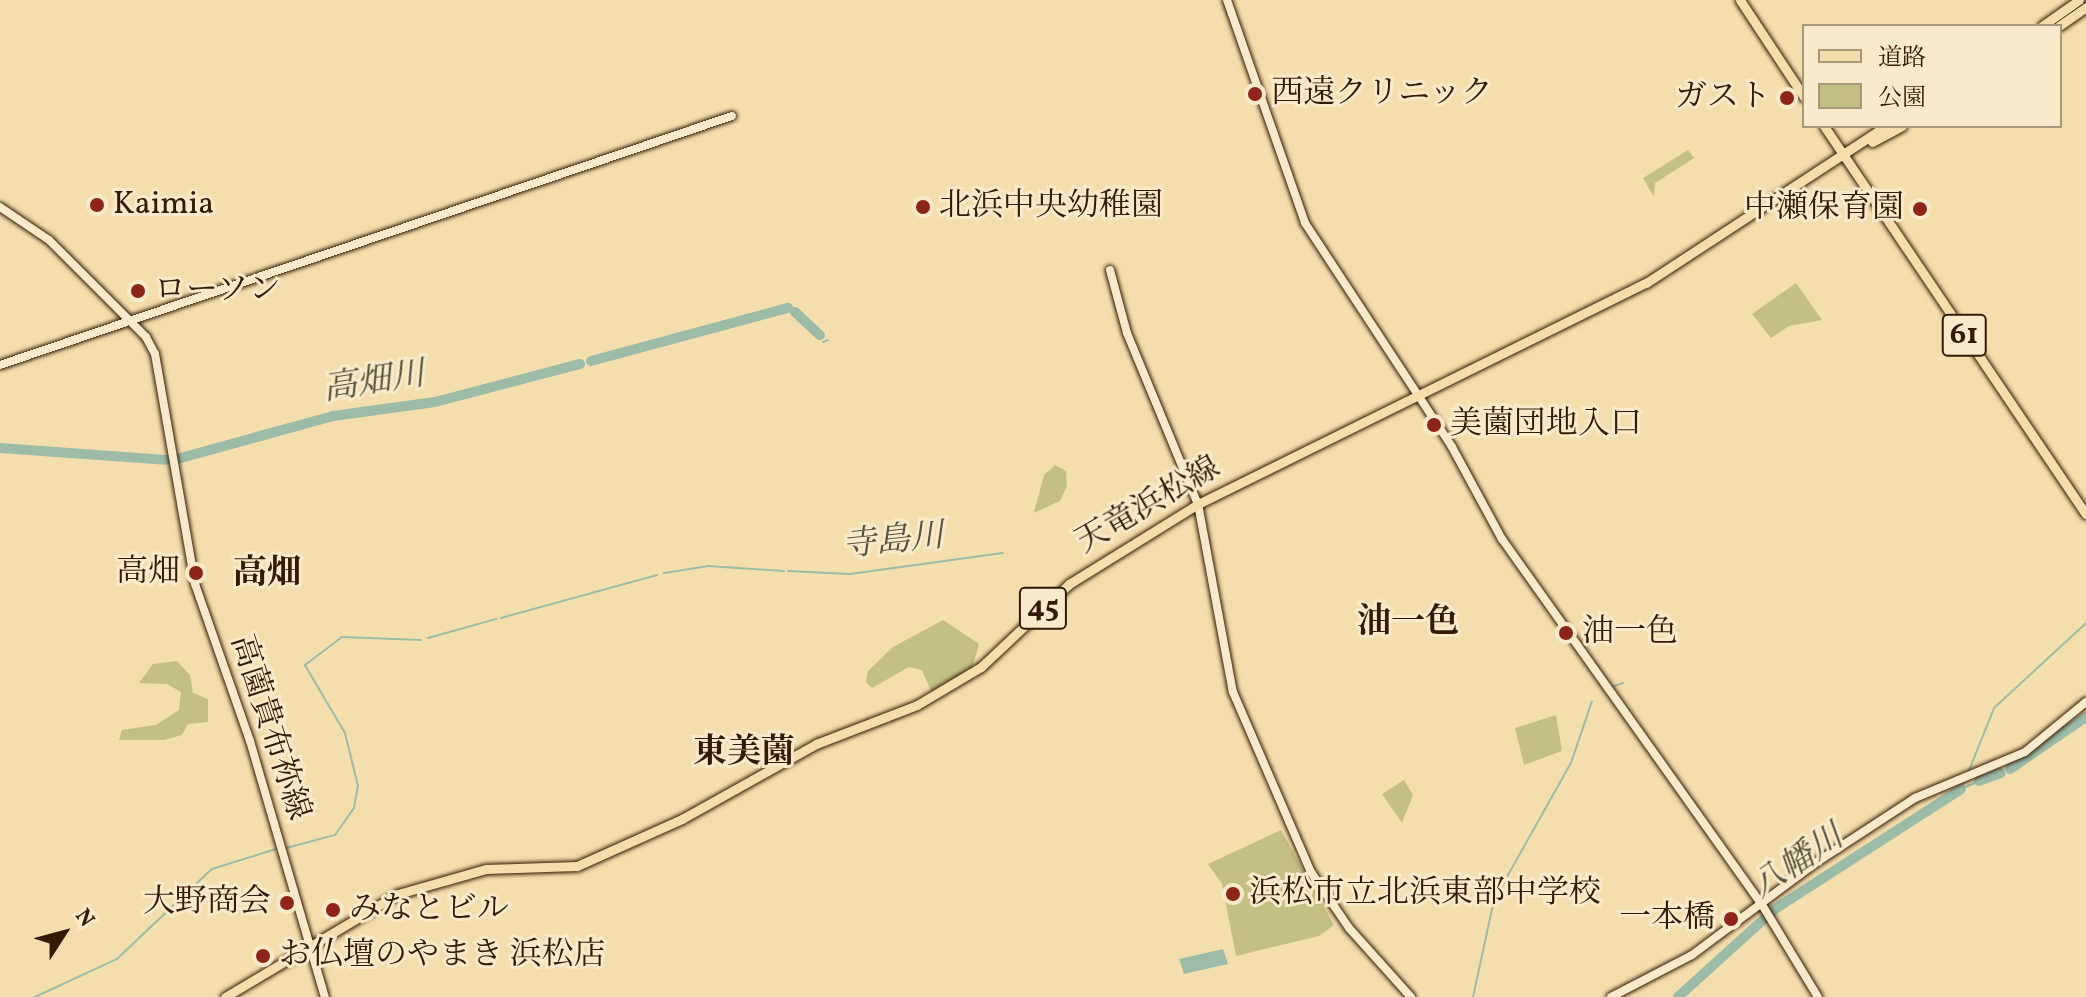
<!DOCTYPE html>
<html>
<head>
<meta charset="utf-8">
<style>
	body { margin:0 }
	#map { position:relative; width:2086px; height:997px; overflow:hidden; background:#f5dead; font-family:Vollkorn,"Noto Serif JP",serif }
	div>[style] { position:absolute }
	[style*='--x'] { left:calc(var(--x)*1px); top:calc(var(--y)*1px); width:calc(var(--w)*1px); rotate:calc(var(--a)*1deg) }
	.green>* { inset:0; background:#c4bf85 }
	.water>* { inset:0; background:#9cbca8 }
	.stream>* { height:2px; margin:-1px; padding:0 1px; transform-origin:1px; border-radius:1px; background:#9cbca8 }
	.river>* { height:10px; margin:-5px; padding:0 5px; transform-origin:5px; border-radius:5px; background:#9cbca8 }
	.roads { filter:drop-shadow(0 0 2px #341904) drop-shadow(0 0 2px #341904) }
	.secondary>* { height:8px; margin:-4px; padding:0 4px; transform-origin:4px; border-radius:4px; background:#f8eaca }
	.primary>* { height:9px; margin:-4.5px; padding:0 4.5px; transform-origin:4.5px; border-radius:4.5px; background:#f5dead }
	.dots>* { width:22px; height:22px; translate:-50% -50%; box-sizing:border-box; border:4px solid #f8eaca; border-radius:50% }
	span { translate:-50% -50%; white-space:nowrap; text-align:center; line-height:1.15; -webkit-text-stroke:6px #f8eaca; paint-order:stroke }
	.shield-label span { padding:2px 6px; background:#f8eaca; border:2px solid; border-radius:6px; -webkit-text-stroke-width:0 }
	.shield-label { font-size:30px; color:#341904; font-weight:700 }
	.poi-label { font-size:32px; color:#341904 }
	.left { translate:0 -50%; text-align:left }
	.right { translate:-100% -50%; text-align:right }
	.street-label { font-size:32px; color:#341904 }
	.water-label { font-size:34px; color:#58523d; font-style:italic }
	.neighbourhood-label { font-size:34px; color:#341904; font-weight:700 }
	.legend { position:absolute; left:1802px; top:24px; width:260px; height:104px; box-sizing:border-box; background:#f8eaca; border:2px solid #aa967b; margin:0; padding:10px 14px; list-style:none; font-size:24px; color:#341904 }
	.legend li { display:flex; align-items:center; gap:16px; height:40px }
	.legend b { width:40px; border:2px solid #aa967b }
	.north { position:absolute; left:24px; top:893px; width:80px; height:80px; -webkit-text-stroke:6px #f8eaca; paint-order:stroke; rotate:54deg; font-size:22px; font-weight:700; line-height:32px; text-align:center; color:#341904 }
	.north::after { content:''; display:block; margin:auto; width:28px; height:36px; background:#341904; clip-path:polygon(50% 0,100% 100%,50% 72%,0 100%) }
</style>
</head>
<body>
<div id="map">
	<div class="green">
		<i style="clip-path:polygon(1688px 150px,1694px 158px,1655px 183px,1654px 197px,1643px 178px)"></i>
		<i style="clip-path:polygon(1796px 283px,1822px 320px,1789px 326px,1771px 338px,1752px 314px)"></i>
		<i style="clip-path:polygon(1055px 465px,1066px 471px,1067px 486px,1060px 501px,1034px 513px,1044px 475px)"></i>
		<i style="clip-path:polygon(943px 620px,979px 644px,972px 669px,931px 691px,922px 670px,909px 667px,872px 688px,866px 682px,868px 671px,893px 647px)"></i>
		<i style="clip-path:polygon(177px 661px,190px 675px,193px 693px,208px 699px,208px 722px,188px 724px,182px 735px,164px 740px,119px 740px,122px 730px,156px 725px,179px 710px,181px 692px,167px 684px,139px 683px,153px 664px)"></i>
		<i style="clip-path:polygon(1556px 715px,1562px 751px,1524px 765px,1515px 728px)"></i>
		<i style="clip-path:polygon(1404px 780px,1413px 795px,1402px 823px,1382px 794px)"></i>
		<i style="clip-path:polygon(1281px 830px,1334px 925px,1319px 936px,1236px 956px,1222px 884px,1208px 864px)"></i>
	</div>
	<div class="water">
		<i style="clip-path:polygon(1223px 949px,1228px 964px,1184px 974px,1179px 959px)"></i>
	</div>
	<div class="stream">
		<i style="--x:823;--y:342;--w:5;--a:-22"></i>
		<i style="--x:788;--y:571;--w:62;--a:2.8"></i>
		<i style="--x:850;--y:574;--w:154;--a:-7.8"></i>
		<i style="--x:664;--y:573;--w:45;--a:-9"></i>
		<i style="--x:708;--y:566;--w:76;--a:3.8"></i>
		<i style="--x:501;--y:618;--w:162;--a:-15.4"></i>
		<i style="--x:428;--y:638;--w:71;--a:-15.6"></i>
		<i style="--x:1612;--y:687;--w:12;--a:-20"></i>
		<i style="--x:1968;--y:773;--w:70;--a:-68.2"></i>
		<i style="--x:1994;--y:708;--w:125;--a:-42.7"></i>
		<i style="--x:1964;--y:783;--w:7;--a:117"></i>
		<i style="--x:1961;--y:789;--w:20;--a:-24"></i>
		<i style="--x:286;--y:848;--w:51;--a:-14.9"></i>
		<i style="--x:335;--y:835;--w:33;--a:-55"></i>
		<i style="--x:354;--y:808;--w:22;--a:-80"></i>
		<i style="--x:358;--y:786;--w:55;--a:-103.8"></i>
		<i style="--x:345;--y:733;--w:79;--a:-120.5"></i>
		<i style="--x:305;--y:665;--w:46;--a:-37.1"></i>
		<i style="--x:342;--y:637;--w:79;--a:2.2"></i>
		<i style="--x:35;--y:997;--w:90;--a:-24.9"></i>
		<i style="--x:117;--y:959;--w:131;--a:-43.5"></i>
		<i style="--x:212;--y:869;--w:67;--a:-17.4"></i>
		<i style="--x:1473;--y:997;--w:99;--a:-77.8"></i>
		<i style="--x:1494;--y:900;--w:157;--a:-60.7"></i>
		<i style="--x:1571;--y:763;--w:65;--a:-71.3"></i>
	</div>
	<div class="river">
		<i style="--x:795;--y:312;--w:34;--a:43"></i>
		<i style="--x:591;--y:361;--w:204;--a:-15.1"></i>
		<i style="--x:0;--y:448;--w:166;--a:4.1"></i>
		<i style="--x:177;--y:459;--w:162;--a:-15.4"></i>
		<i style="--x:333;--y:416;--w:103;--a:-7.8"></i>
		<i style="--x:435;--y:402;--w:150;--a:-14.7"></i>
		<i style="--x:2010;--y:769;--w:92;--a:-34.4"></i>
		<i style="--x:1979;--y:781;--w:23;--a:-20"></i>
		<i style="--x:1678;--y:997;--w:131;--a:-42.2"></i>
		<i style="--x:1775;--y:909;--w:221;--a:-32.8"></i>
	</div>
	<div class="roads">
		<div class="secondary">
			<i style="--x:1227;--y:0;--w:236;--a:70.7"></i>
			<i style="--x:1305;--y:223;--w:268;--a:56.7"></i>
			<i style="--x:1452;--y:447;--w:105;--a:61.5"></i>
			<i style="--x:1502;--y:539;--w:447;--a:54.6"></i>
			<i style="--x:1761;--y:903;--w:110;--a:58.8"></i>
			<i style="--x:0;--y:207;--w:59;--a:34"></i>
			<i style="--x:49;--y:240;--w:137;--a:45"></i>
			<i style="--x:146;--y:337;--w:19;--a:62"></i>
			<i style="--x:155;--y:354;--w:233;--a:80.1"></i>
			<i style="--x:195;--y:584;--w:166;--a:70.7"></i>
			<i style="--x:250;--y:741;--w:267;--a:73.7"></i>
			<i style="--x:1110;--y:270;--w:65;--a:74.9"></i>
			<i style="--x:1127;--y:333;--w:185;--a:67.5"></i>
			<i style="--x:1198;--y:504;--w:191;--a:79.5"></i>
			<i style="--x:1233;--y:692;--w:196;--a:66.6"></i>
			<i style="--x:1311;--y:872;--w:68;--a:55.8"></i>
			<i style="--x:1349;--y:928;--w:93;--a:48.1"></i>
			<i style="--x:0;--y:365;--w:773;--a:-18.79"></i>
			<i style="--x:1611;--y:997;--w:91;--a:-27.4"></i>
			<i style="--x:1692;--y:955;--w:152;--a:-36.7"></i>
			<i style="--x:1814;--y:864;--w:121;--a:-33.2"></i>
			<i style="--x:1915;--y:798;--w:119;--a:-22.7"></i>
			<i style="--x:2025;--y:752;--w:79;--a:-39.3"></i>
		</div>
		<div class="primary">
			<i style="--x:1740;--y:0;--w:116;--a:56.6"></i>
			<i style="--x:2042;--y:26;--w:45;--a:-35.1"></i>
			<i style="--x:2059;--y:26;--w:33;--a:-35"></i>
			<i style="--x:1824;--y:126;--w:468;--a:56"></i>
			<i style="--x:1872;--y:142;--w:34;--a:-28"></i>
			<i style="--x:225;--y:997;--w:201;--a:-30.8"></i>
			<i style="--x:398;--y:894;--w:91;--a:-15.9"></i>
			<i style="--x:486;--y:869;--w:91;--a:-1.9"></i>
			<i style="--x:577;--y:866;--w:115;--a:-24.1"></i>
			<i style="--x:682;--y:819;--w:154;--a:-29.2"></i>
			<i style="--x:816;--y:744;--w:108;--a:-21.1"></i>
			<i style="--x:917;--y:705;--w:74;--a:-30.7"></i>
			<i style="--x:981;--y:667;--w:121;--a:-43.3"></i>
			<i style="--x:1069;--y:584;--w:152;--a:-31.8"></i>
			<i style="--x:1198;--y:504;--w:500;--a:-26.3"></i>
			<i style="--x:1646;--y:283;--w:287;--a:-33.2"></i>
		</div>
	</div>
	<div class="dots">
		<i style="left:1255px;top:94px;background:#8f2418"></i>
		<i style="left:1787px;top:98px;background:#8f2418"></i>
		<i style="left:97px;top:205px;background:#8f2418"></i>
		<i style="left:923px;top:207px;background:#8f2418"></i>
		<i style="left:1920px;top:209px;background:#8f2418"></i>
		<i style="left:138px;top:291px;background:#8f2418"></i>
		<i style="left:1434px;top:425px;background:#8f2418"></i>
		<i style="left:196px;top:573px;background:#8f2418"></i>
		<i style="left:1566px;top:633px;background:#8f2418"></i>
		<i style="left:1233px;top:894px;background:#8f2418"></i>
		<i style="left:287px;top:903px;background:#8f2418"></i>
		<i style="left:333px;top:910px;background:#8f2418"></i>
		<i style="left:1731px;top:919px;background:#8f2418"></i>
		<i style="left:263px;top:956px;background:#8f2418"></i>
	</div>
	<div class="shield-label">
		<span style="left:1964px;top:335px">61</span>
		<span style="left:1043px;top:608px">45</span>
	</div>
	<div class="poi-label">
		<span class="left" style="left:1271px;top:94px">西遠クリニック</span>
		<span class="right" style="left:1771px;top:98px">ガスト</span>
		<span class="left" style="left:113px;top:205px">Kaimia</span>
		<span class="left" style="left:939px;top:207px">北浜中央幼稚園</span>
		<span class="right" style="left:1904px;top:209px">中瀬保育園</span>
		<span class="left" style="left:154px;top:291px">ローソン</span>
		<span class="left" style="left:1450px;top:425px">美薗団地入口</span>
		<span class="right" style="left:180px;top:573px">高畑</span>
		<span class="left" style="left:1582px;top:633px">油一色</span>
		<span class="left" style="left:1249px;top:894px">浜松市立北浜東部中学校</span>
		<span class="right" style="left:271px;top:903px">大野商会</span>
		<span class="left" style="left:349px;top:910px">みなとビル</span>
		<span class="right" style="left:1715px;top:919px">一本橋</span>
		<span class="left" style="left:279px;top:956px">お仏壇のやまき 浜松店</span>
	</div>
	<div class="street-label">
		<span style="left:1149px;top:506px;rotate:-30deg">天竜浜松線</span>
		<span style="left:269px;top:728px;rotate:72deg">高薗貴布祢線</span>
	</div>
	<div class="water-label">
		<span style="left:374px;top:383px;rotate:-9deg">高畑川</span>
		<span style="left:893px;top:542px;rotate:-6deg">寺島川</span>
		<span style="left:1798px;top:863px;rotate:-34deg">八幡川</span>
	</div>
	<div class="neighbourhood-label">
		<span style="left:267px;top:575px">高畑</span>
		<span style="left:1408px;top:624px">油一色</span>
		<span style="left:744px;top:754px">東美薗</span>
	</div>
	<ul class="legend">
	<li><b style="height:10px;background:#f5dead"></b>道路</li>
	<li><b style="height:22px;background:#c4bf85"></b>公園</li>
	</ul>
	<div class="north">N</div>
</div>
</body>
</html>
